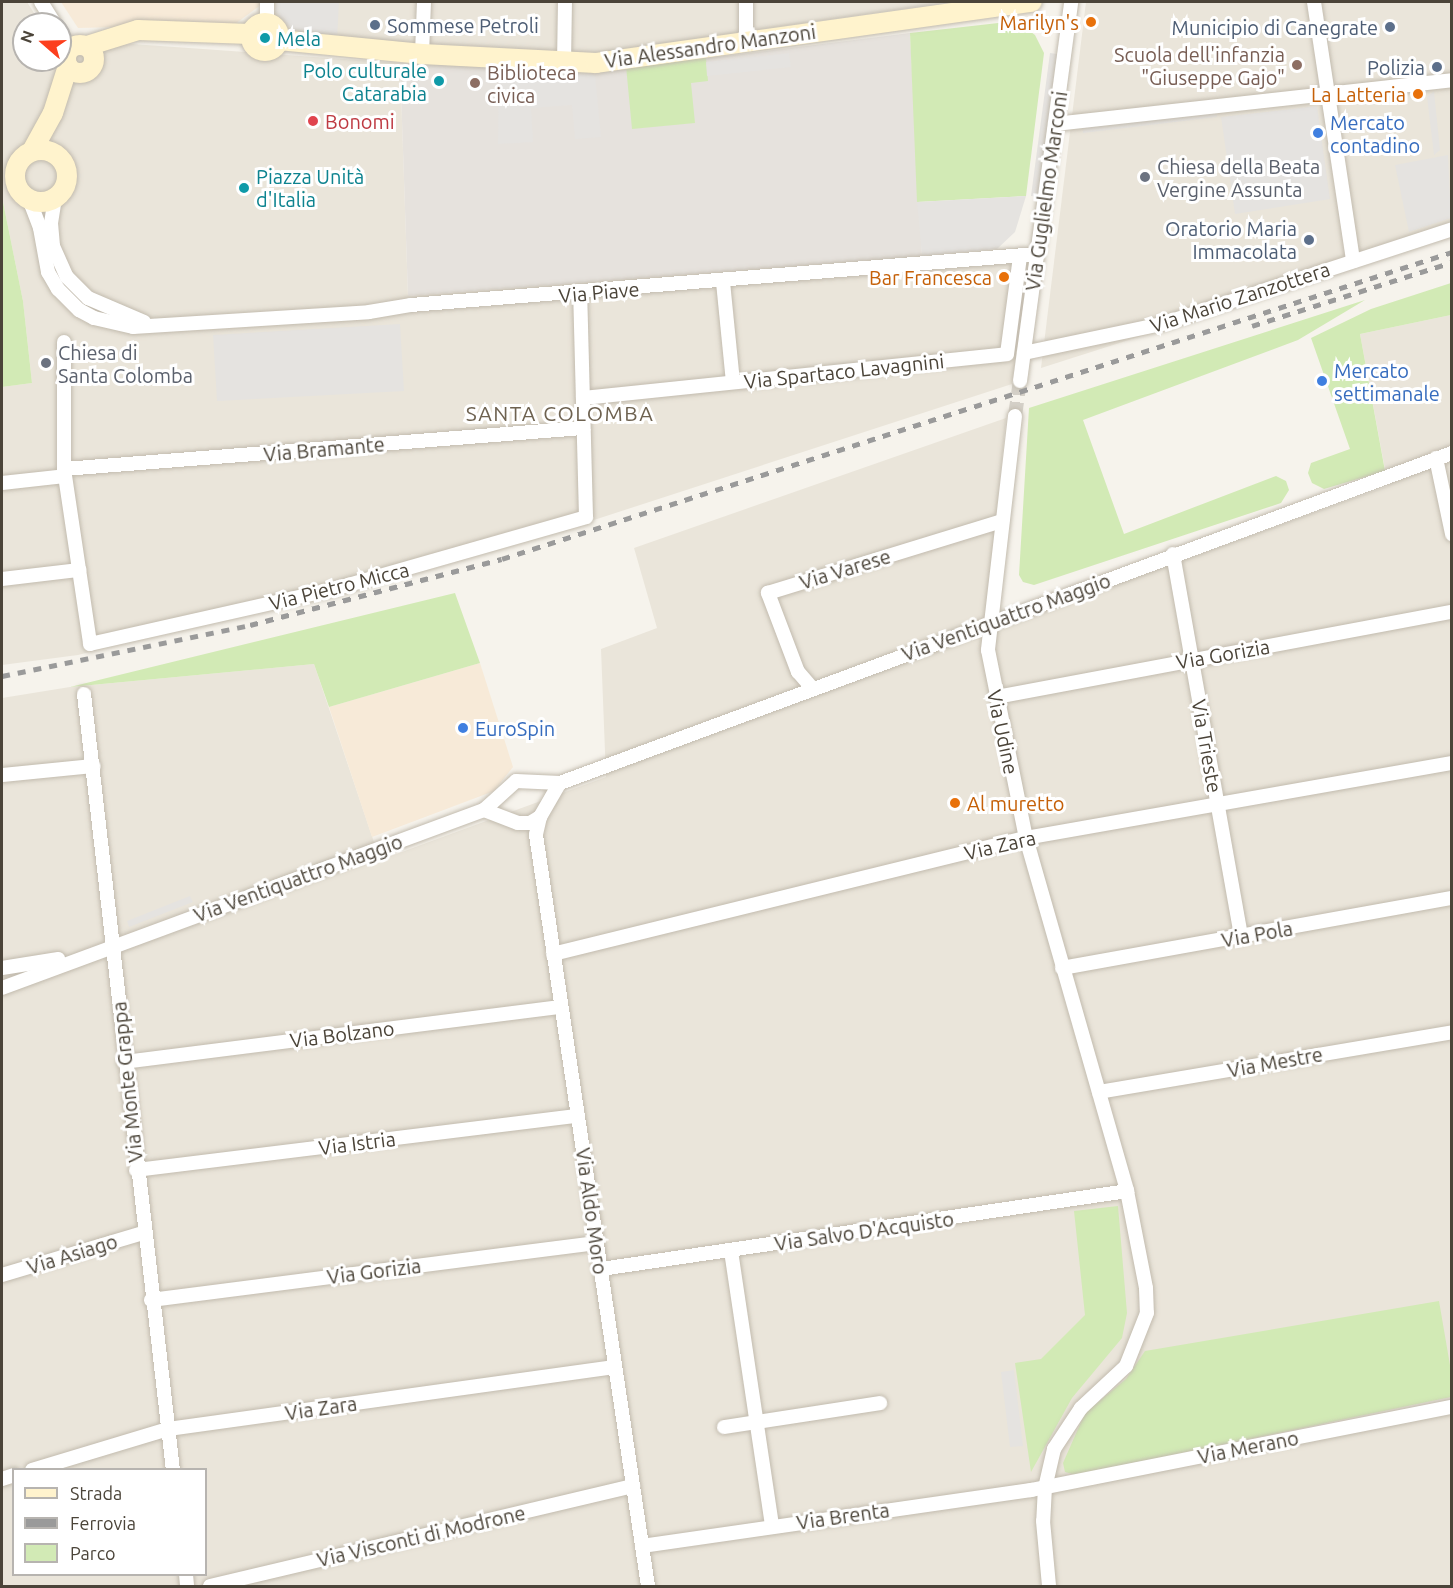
<!DOCTYPE html>
<html>
<head>
<meta charset="utf-8">
<style>
	body { margin:0 }
	#map { position:relative; width:1453px; height:1588px; overflow:hidden; background:#f6f3ec; font-family:Ubuntu,sans-serif }
	div>[style] { position:absolute }
	[style*='--x'] { left:calc(var(--x)*1px); top:calc(var(--y)*1px); width:calc(var(--w)*1px); rotate:calc(var(--a)*1deg) }
	.residential>* { inset:0; background:#eae5da }
	.commercial>* { inset:0; background:#f7ead8 }
	.industrial>* { inset:0; background:#e6e2dd }
	.green>* { inset:0; background:#d2eab5 }
	.parking>* { inset:0; background:#e5e3e0 }
	.street-tunnel>* { height:14px; margin-top:-7px; transform-origin:0; background:repeating-linear-gradient(90deg,#d4d0c8 0 14px,transparent 0 21px) }
	.roads { filter:drop-shadow(0 0 2px #c2bbae) drop-shadow(0 0 2px #c2bbae) }
	.street>* { height:14px; margin:-7px; padding:0 7px; transform-origin:7px; border-radius:7px; background:#fff }
	.secondary>* { height:20px; margin:-10px; padding:0 10px; transform-origin:10px; border-radius:10px; background:#fff3cd }
	.secondary>.ring { margin:-10px; padding:0; box-sizing:content-box; background:none; border:20px solid #fff3cd; border-radius:50% }
	.rail>* { height:4.5px; margin-top:-2.25px; transform-origin:0; background:repeating-linear-gradient(90deg,#9a9a9a 0 8px,transparent 0 16px) }
	.dots>* { width:16px; height:16px; translate:-50% -50%; box-sizing:border-box; border:3px solid #fff; border-radius:50% }
	span { translate:-50% -50%; white-space:nowrap; text-align:center; line-height:1.15; -webkit-text-stroke:6px #fff; paint-order:stroke }
	.food-label { font-size:20px; color:#c56008 }
	.right { translate:-100% -50%; text-align:right }
	.left { translate:0 -50%; text-align:left }
	.service-label { font-size:20px; color:#4e5e75 }
	.culture-label { font-size:20px; color:#0d838f }
	.street-label { font-size:20px; color:#4b4439 }
	.education-label { font-size:20px; color:#785e54 }
	.health-label { font-size:20px; color:#be3a42 }
	.shop-label { font-size:20px; color:#366cbe }
	.worship-label { font-size:20px; color:#5b616d }
	.neighbourhood-label { font-size:21px; color:#6e6250; letter-spacing:1.5px }
	.frame { position:absolute; inset:0; border:3px solid #4b4439; pointer-events:none }
	.legend { position:absolute; left:12px; top:1468px; width:195px; height:108px; box-sizing:border-box; background:#fff; border:2px solid #b7b4b0; margin:0; padding:8px 10px; list-style:none; font-size:18px; color:#4b4439 }
	.legend li { display:flex; align-items:center; gap:12px; height:30px }
	.legend b { width:30px; border:2px solid #b7b4b0 }
	.north { position:absolute; left:12px; top:12px; width:60px; height:60px; box-sizing:border-box; background:#fff; border:2px solid #b7b4b0; border-radius:50%; rotate:290deg; font-size:16px; font-weight:700; line-height:24px; text-align:center; color:#4b4439 }
	.north::after { content:''; display:block; margin:auto; width:21px; height:27px; background:#fc3f1d; clip-path:polygon(50% 0,100% 100%,50% 72%,0 100%) }
</style>
</head>
<body>
<div id="map">
	<div class="residential">
		<i style="clip-path:polygon(2px 2px,27px 2px,41px 24px,24px 24px,24px 60px,60px 60px,60px 52px,132px 44px,400px 63px,408px 296px,1032px 247px,1012px 384px,597px 519px,78px 655px,2px 665px,2px 387px,32px 383px,23px 301px,2px 197px)"></i>
		<i style="clip-path:polygon(265px 2px,950px 2px,596px 53px,289px 36px)"></i>
		<i style="clip-path:polygon(1086px 2px,1451px 2px,1451px 237px,1041px 368px)"></i>
		<i style="clip-path:polygon(evenodd,1451px 315px,1451px 1586px,2px 1586px,2px 698px,70px 687px,314px 664px,380px 860px,606px 777px,601px 649px,657px 628px,634px 548px,1006px 418px,985px 632px,1388px 486px,1360px 334px,1451px 315px,14px 1470px,206px 1470px,206px 1574px,14px 1574px,14px 1470px)"></i>
	</div>
	<div class="commercial">
		<i style="clip-path:polygon(61px 2px,265px 2px,235px 24px,78px 28px)"></i>
		<i style="clip-path:polygon(480px 663px,513px 767px,494px 791px,372px 837px,329px 707px)"></i>
	</div>
	<div class="industrial">
		<i style="clip-path:polygon(910px 33px,922px 256px,408px 296px,400px 63px,596px 72px)"></i>
	</div>
	<div class="green">
		<i style="clip-path:polygon(1016px 21px,1035px 35px,1044px 53px,1026px 196px,917px 202px,910px 33px)"></i>
		<i style="clip-path:polygon(706px 58px,708px 81px,691px 83px,695px 123px,632px 129px,626px 66px)"></i>
		<i style="clip-path:polygon(2px 197px,23px 301px,32px 383px,2px 387px)"></i>
		<i style="clip-path:polygon(1451px 283px,1451px 315px,1360px 334px,1385px 471px,1324px 489px,1312px 483px,1308px 473px,1311px 463px,1350px 449px,1311px 338px,1371px 309px)"></i>
		<i style="clip-path:polygon(1365px 300px,1298px 340px,1083px 420px,1124px 534px,1276px 476px,1286px 481px,1289px 490px,1281px 503px,1034px 585px,1023px 582px,1019px 575px,1029px 408px)"></i>
		<i style="clip-path:polygon(455px 593px,480px 663px,329px 707px,314px 664px,70px 687px)"></i>
		<i style="clip-path:polygon(1118px 1206px,1127px 1313px,1122px 1338px,1072px 1398px,1031px 1472px,1015px 1363px,1041px 1359px,1085px 1315px,1074px 1211px)"></i>
		<i style="clip-path:polygon(1439px 1301px,1451px 1371px,1451px 1397px,1076px 1475px,1065px 1472px,1063px 1463px,1085px 1413px,1126px 1379px,1145px 1351px)"></i>
	</div>
	<div class="parking">
		<i style="clip-path:polygon(276px 2px,339px 2px,337px 40px,298px 36px,275px 12px)"></i>
		<i style="clip-path:polygon(789px 53px,791px 67px,707px 76px,706px 62px)"></i>
		<i style="clip-path:polygon(1050px 53px,1064px 55px,1045px 198px,1031px 196px)"></i>
		<i style="clip-path:polygon(499px 70px,595px 75px,601px 137px,575px 139px,572px 105px,531px 108px,533px 142px,498px 144px)"></i>
		<i style="clip-path:polygon(1434px 91px,1440px 150px,1434px 155px,1427px 97px)"></i>
		<i style="clip-path:polygon(1317px 106px,1330px 199px,1235px 214px,1221px 117px)"></i>
		<i style="clip-path:polygon(1216px 109px,1217px 117px,1083px 133px,1082px 125px)"></i>
		<i style="clip-path:polygon(1448px 155px,1451px 218px,1409px 232px,1395px 165px)"></i>
		<i style="clip-path:polygon(1026px 196px,1015px 232px,997px 249px,922px 256px,917px 202px)"></i>
		<i style="clip-path:polygon(400px 324px,404px 391px,217px 401px,213px 335px)"></i>
		<i style="clip-path:polygon(190px 896px,193px 902px,129px 927px,127px 921px)"></i>
		<i style="clip-path:polygon(1014px 1370px,1023px 1446px,1010px 1447px,1001px 1372px)"></i>
	</div>
	<div class="street-tunnel">
		<i style="--x:1015;--y:416;--w:35;--a:-82"></i>
	</div>
	<div class="roads">
		<div class="street">
			<i style="--x:41;--y:2;--w:26;--a:58"></i>
			<i style="--x:1314;--y:2;--w:262;--a:81.4"></i>
			<i style="--x:267;--y:23;--w:21;--a:-90"></i>
			<i style="--x:60;--y:32;--w:20;--a:60"></i>
			<i style="--x:746;--y:39;--w:37;--a:-90"></i>
			<i style="--x:422;--y:54;--w:52;--a:-87.8"></i>
			<i style="--x:564;--y:64;--w:62;--a:-89.1"></i>
			<i style="--x:1055;--y:124;--w:399;--a:-6.3"></i>
			<i style="--x:55;--y:198;--w:25;--a:99"></i>
			<i style="--x:51;--y:223;--w:23;--a:85"></i>
			<i style="--x:53;--y:246;--w:34;--a:66"></i>
			<i style="--x:67;--y:277;--w:30;--a:45"></i>
			<i style="--x:88;--y:298;--w:61;--a:23.2"></i>
			<i style="--x:29;--y:199;--w:31;--a:69"></i>
			<i style="--x:40;--y:228;--w:45;--a:79.7"></i>
			<i style="--x:48;--y:272;--w:20;--a:60"></i>
			<i style="--x:58;--y:289;--w:30;--a:45"></i>
			<i style="--x:79;--y:310;--w:17;--a:28"></i>
			<i style="--x:94;--y:318;--w:40;--a:13"></i>
			<i style="--x:133;--y:327;--w:236;--a:-3.6"></i>
			<i style="--x:369;--y:312;--w:43;--a:-9.5"></i>
			<i style="--x:411;--y:305;--w:628;--a:-4.66"></i>
			<i style="--x:723;--y:282;--w:100;--a:84.3"></i>
			<i style="--x:64;--y:342;--w:127;--a:90"></i>
			<i style="--x:64;--y:469;--w:177;--a:81.5"></i>
			<i style="--x:90;--y:644;--w:250;--a:-12.7"></i>
			<i style="--x:334;--y:589;--w:262;--a:-15.9"></i>
			<i style="--x:586;--y:517;--w:223;--a:-91.5"></i>
			<i style="--x:1024;--y:353;--w:141;--a:-11.9"></i>
			<i style="--x:1162;--y:324;--w:305;--a:-18.1"></i>
			<i style="--x:1020;--y:381;--w:382;--a:-82.3"></i>
			<i style="--x:583;--y:398;--w:426;--a:-5.9"></i>
			<i style="--x:1007;--y:354;--w:99;--a:-82.4"></i>
			<i style="--x:1015;--y:416;--w:236;--a:96.6"></i>
			<i style="--x:988;--y:650;--w:192;--a:78.6"></i>
			<i style="--x:1026;--y:838;--w:367;--a:74"></i>
			<i style="--x:1127;--y:1191;--w:99;--a:78.9"></i>
			<i style="--x:1146;--y:1288;--w:25;--a:88"></i>
			<i style="--x:1147;--y:1313;--w:57;--a:111.6"></i>
			<i style="--x:1126;--y:1366;--w:62;--a:137"></i>
			<i style="--x:1081;--y:1408;--w:49;--a:123.4"></i>
			<i style="--x:1054;--y:1449;--w:39;--a:103"></i>
			<i style="--x:1045;--y:1487;--w:34;--a:93"></i>
			<i style="--x:1043;--y:1521;--w:65;--a:84.7"></i>
			<i style="--x:1436;--y:458;--w:78;--a:78.1"></i>
			<i style="--x:64;--y:469;--w:521;--a:-4.52"></i>
			<i style="--x:2;--y:483;--w:63;--a:-6.3"></i>
			<i style="--x:1173;--y:554;--w:389;--a:79.9"></i>
			<i style="--x:2;--y:579;--w:78;--a:-6.7"></i>
			<i style="--x:813;--y:689;--w:23;--a:-131"></i>
			<i style="--x:798;--y:672;--w:85;--a:-110.8"></i>
			<i style="--x:768;--y:593;--w:245;--a:-17.1"></i>
			<i style="--x:84;--y:694;--w:781;--a:83.46"></i>
			<i style="--x:996;--y:697;--w:464;--a:-10.6"></i>
			<i style="--x:2;--y:775;--w:92;--a:-5.6"></i>
			<i style="--x:484;--y:810;--w:36;--a:21"></i>
			<i style="--x:518;--y:823;--w:12;--a:0"></i>
			<i style="--x:530;--y:823;--w:12;--a:-31"></i>
			<i style="--x:540;--y:817;--w:39;--a:-60"></i>
			<i style="--x:540;--y:817;--w:18;--a:103"></i>
			<i style="--x:536;--y:835;--w:759;--a:81.52"></i>
			<i style="--x:553;--y:954;--w:487;--a:-13.8"></i>
			<i style="--x:1026;--y:838;--w:433;--a:-10"></i>
			<i style="--x:2;--y:968;--w:57;--a:-9.1"></i>
			<i style="--x:1062;--y:968;--w:396;--a:-10.2"></i>
			<i style="--x:2;--y:988;--w:514;--a:-20.27"></i>
			<i style="--x:484;--y:810;--w:43;--a:-42.2"></i>
			<i style="--x:516;--y:781;--w:44;--a:2.6"></i>
			<i style="--x:560;--y:783;--w:951;--a:-20.3"></i>
			<i style="--x:124;--y:1062;--w:439;--a:-7.2"></i>
			<i style="--x:1099;--y:1092;--w:358;--a:-9.6"></i>
			<i style="--x:136;--y:1170;--w:445;--a:-7"></i>
			<i style="--x:731;--y:1251;--w:277;--a:81.5"></i>
			<i style="--x:601;--y:1269;--w:532;--a:-8.43"></i>
			<i style="--x:2;--y:1275;--w:147;--a:-16.6"></i>
			<i style="--x:151;--y:1300;--w:449;--a:-7.3"></i>
			<i style="--x:724;--y:1427;--w:158;--a:-8.7"></i>
			<i style="--x:32;--y:1470;--w:142;--a:-16.8"></i>
			<i style="--x:168;--y:1429;--w:451;--a:-7.9"></i>
			<i style="--x:2;--y:1479;--w:13;--a:-18"></i>
			<i style="--x:642;--y:1546;--w:393;--a:-8.2"></i>
			<i style="--x:1031;--y:1490;--w:429;--a:-11.2"></i>
			<i style="--x:186;--y:1574;--w:12;--a:85"></i>
			<i style="--x:210;--y:1586;--w:435;--a:-13.3"></i>
		</div>
		<div class="secondary">
			<i class="ring" style="left:251px;top:23px;width:8px;height:8px"></i>
			<i style="--x:279;--y:40;--w:144;--a:5.6"></i>
			<i style="--x:422;--y:54;--w:174;--a:3"></i>
			<i style="--x:596;--y:63;--w:440;--a:-8"></i>
			<i class="ring" style="left:66px;top:45px;width:8px;height:8px"></i>
			<i style="--x:87;--y:46;--w:53;--a:-17.4"></i>
			<i style="--x:138;--y:30;--w:112;--a:2"></i>
			<i class="ring" style="left:15px;top:150px;width:32px;height:32px"></i>
			<i style="--x:32;--y:151;--w:43;--a:-61.1"></i>
			<i style="--x:53;--y:113;--w:49;--a:-72.3"></i>
		</div>
	</div>
	<div class="rail">
		<i style="--x:1252;--y:326;--w:210;--a:-17.7"></i>
		<i style="--x:2;--y:676;--w:253;--a:-11.6"></i>
		<i style="--x:250;--y:625;--w:260;--a:-14.7"></i>
		<i style="--x:502;--y:559;--w:998;--a:-17.91"></i>
	</div>
	<div class="dots">
		<i style="left:1091px;top:22px;background:#e8710a"></i>
		<i style="left:375px;top:25px;background:#5c6f8a"></i>
		<i style="left:1390px;top:27px;background:#5c6f8a"></i>
		<i style="left:265px;top:38px;background:#0f9aa8"></i>
		<i style="left:1297px;top:65px;background:#8d6e63"></i>
		<i style="left:1437px;top:67px;background:#5c6f8a"></i>
		<i style="left:439px;top:81px;background:#0f9aa8"></i>
		<i style="left:475px;top:83px;background:#8d6e63"></i>
		<i style="left:1418px;top:94px;background:#e8710a"></i>
		<i style="left:313px;top:121px;background:#e0444e"></i>
		<i style="left:1318px;top:133px;background:#3f7fe0"></i>
		<i style="left:1145px;top:177px;background:#6b7280"></i>
		<i style="left:244px;top:188px;background:#0f9aa8"></i>
		<i style="left:1309px;top:240px;background:#5c6f8a"></i>
		<i style="left:1004px;top:277px;background:#e8710a"></i>
		<i style="left:46px;top:363px;background:#6b7280"></i>
		<i style="left:1322px;top:381px;background:#3f7fe0"></i>
		<i style="left:463px;top:728px;background:#3f7fe0"></i>
		<i style="left:955px;top:803px;background:#e8710a"></i>
	</div>
	<div class="food-label">
		<span class="right" style="left:1079px;top:22px">Marilyn's</span>
		<span class="right" style="left:1406px;top:94px">La Latteria</span>
		<span class="right" style="left:992px;top:277px">Bar Francesca</span>
		<span class="left" style="left:967px;top:803px">Al muretto</span>
	</div>
	<div class="service-label">
		<span class="left" style="left:387px;top:25px">Sommese Petroli</span>
		<span class="right" style="left:1378px;top:27px">Municipio di Canegrate</span>
		<span class="right" style="left:1425px;top:67px">Polizia</span>
		<span class="right" style="left:1297px;top:240px">Oratorio Maria<br>Immacolata</span>
	</div>
	<div class="culture-label">
		<span class="left" style="left:277px;top:38px">Mela</span>
		<span class="right" style="left:427px;top:82px">Polo culturale<br>Catarabia</span>
		<span class="left" style="left:256px;top:188px">Piazza Unità<br>d'Italia</span>
	</div>
	<div class="street-label">
		<span style="left:710px;top:46px;rotate:-8deg">Via Alessandro Manzoni</span>
		<span style="left:1046px;top:191px;rotate:-82deg">Via Guglielmo Marconi</span>
		<span style="left:599px;top:292px;rotate:-5deg">Via Piave</span>
		<span style="left:1240px;top:297px;rotate:-18deg">Via Mario Zanzottera</span>
		<span style="left:844px;top:371px;rotate:-6deg">Via Spartaco Lavagnini</span>
		<span style="left:324px;top:449px;rotate:-5deg">Via Bramante</span>
		<span style="left:845px;top:569px;rotate:-17deg">Via Varese</span>
		<span style="left:339px;top:586px;rotate:-14deg">Via Pietro Micca</span>
		<span style="left:1006px;top:617px;rotate:-20deg">Via Ventiquattro Maggio</span>
		<span style="left:1223px;top:654px;rotate:-10deg">Via Gorizia</span>
		<span style="left:1003px;top:732px;rotate:78deg">Via Udine</span>
		<span style="left:1207px;top:746px;rotate:80deg">Via Trieste</span>
		<span style="left:1000px;top:845px;rotate:-13deg">Via Zara</span>
		<span style="left:298px;top:878px;rotate:-20deg">Via Ventiquattro Maggio</span>
		<span style="left:1257px;top:934px;rotate:-10deg">Via Pola</span>
		<span style="left:342px;top:1034px;rotate:-7deg">Via Bolzano</span>
		<span style="left:1275px;top:1062px;rotate:-10deg">Via Mestre</span>
		<span style="left:127px;top:1082px;rotate:-96deg">Via Monte Grappa</span>
		<span style="left:357px;top:1143px;rotate:-7deg">Via Istria</span>
		<span style="left:592px;top:1211px;rotate:82deg">Via Aldo Moro</span>
		<span style="left:864px;top:1231px;rotate:-8deg">Via Salvo D'Acquisto</span>
		<span style="left:72px;top:1254px;rotate:-17deg">Via Asiago</span>
		<span style="left:374px;top:1271px;rotate:-7deg">Via Gorizia</span>
		<span style="left:321px;top:1408px;rotate:-8deg">Via Zara</span>
		<span style="left:1248px;top:1447px;rotate:-11deg">Via Merano</span>
		<span style="left:843px;top:1516px;rotate:-8deg">Via Brenta</span>
		<span style="left:421px;top:1536px;rotate:-13deg">Via Visconti di Modrone</span>
	</div>
	<div class="education-label">
		<span class="right" style="left:1285px;top:66px">Scuola dell'infanzia<br>"Giuseppe Gajo"</span>
		<span class="left" style="left:487px;top:84px">Biblioteca<br>civica</span>
	</div>
	<div class="health-label">
		<span class="left" style="left:325px;top:121px">Bonomi</span>
	</div>
	<div class="shop-label">
		<span class="left" style="left:1330px;top:134px">Mercato<br>contadino</span>
		<span class="left" style="left:1334px;top:382px">Mercato<br>settimanale</span>
		<span class="left" style="left:475px;top:728px">EuroSpin</span>
	</div>
	<div class="worship-label">
		<span class="left" style="left:1157px;top:178px">Chiesa della Beata<br>Vergine Assunta</span>
		<span class="left" style="left:58px;top:364px">Chiesa di<br>Santa Colomba</span>
	</div>
	<div class="neighbourhood-label">
		<span style="left:560px;top:413px">SANTA COLOMBA</span>
	</div>
	<div class="frame"></div>
	<ul class="legend">
	<li><b style="height:8px;background:#fff3cd"></b>Strada</li>
	<li><b style="height:8px;background:#9a9a9a"></b>Ferrovia</li>
	<li><b style="height:16px;background:#d2eab5"></b>Parco</li>
	</ul>
	<div class="north">N</div>
</div>
</body>
</html>
